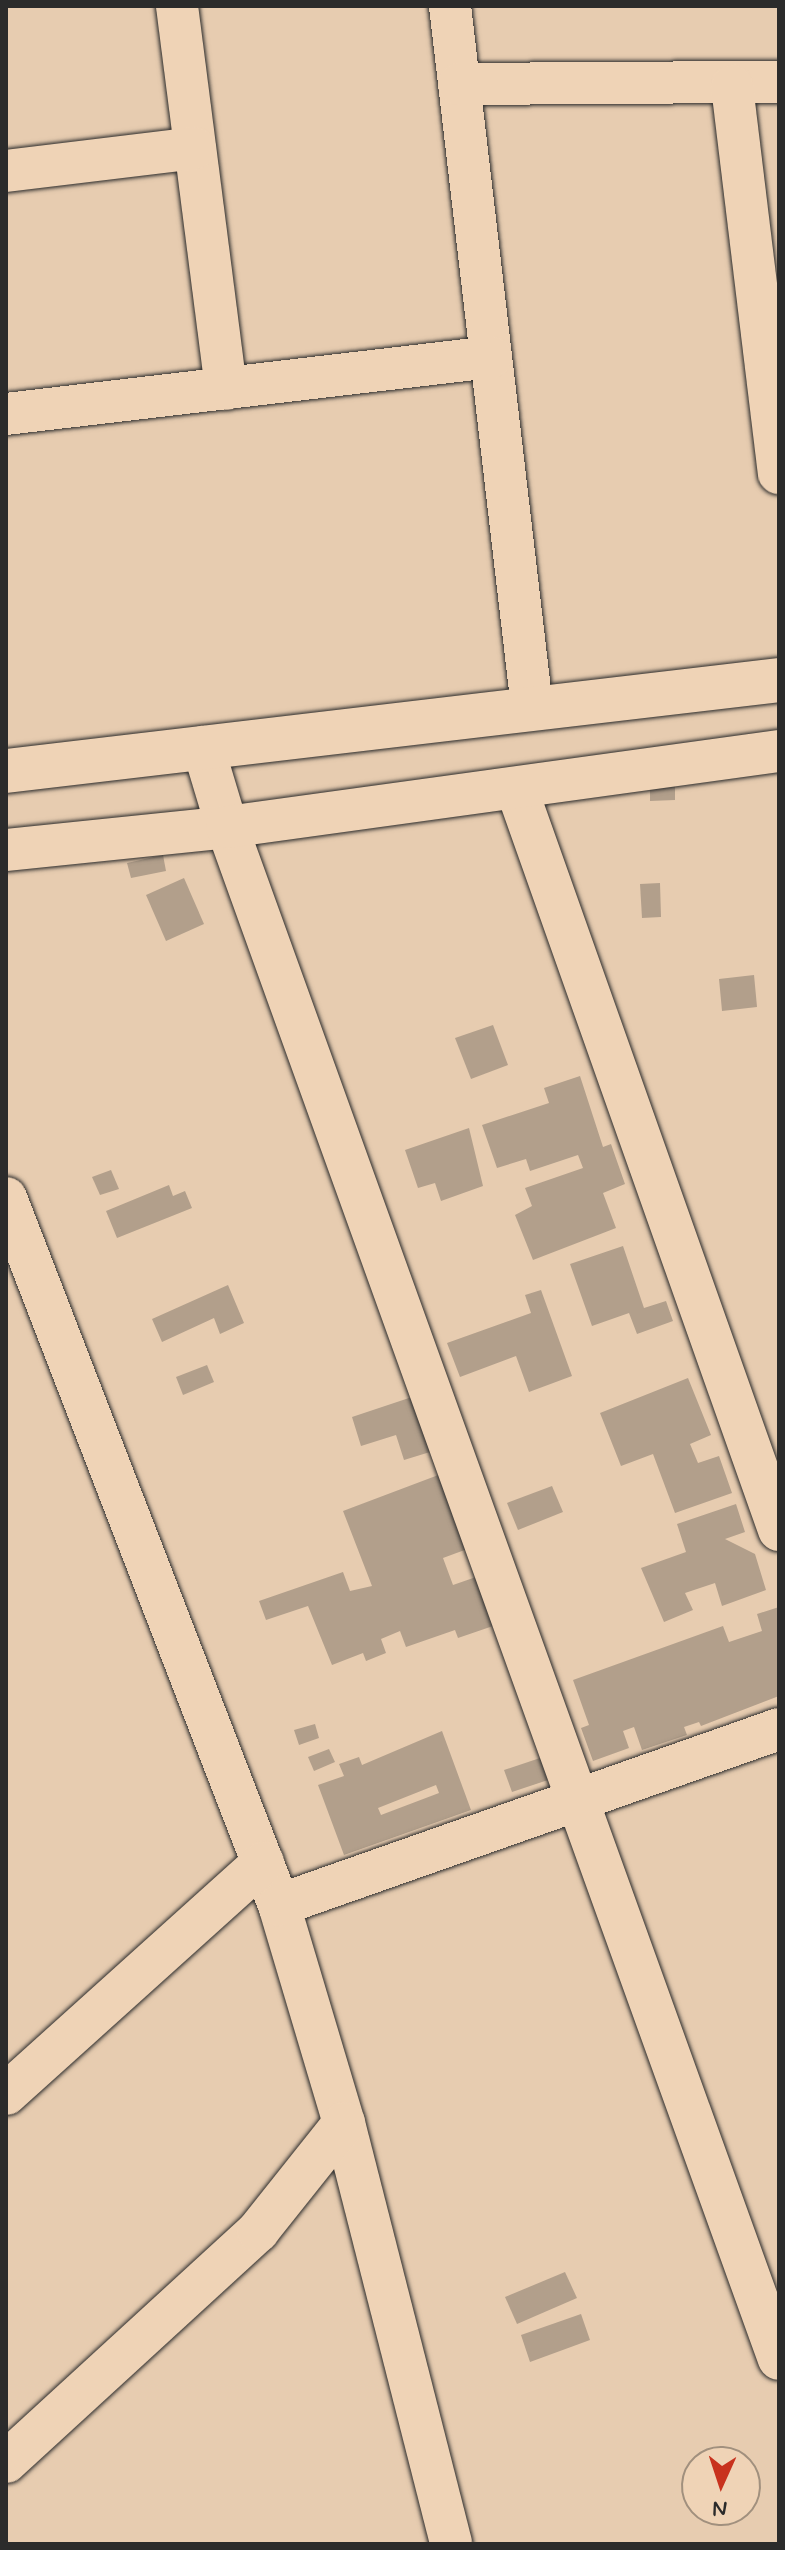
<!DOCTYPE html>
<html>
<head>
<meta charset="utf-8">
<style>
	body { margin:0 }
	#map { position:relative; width:785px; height:2550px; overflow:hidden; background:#e7ccb0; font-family:Mynerve,sans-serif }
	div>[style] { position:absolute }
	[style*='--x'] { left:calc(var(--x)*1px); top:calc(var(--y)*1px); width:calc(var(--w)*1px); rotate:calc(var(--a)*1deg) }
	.building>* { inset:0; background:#b29f8b }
	.roads { filter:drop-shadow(0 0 2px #2b2b2b) drop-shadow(0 0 2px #2b2b2b) }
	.minor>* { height:42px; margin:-21px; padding:0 21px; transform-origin:21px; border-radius:21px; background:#efd3b6 }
	.highway>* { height:44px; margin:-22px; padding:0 22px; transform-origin:22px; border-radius:22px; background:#efd3b6 }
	span { translate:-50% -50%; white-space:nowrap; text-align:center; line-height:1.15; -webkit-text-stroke:6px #efd3b6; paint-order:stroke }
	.frame { position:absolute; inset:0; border:8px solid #2b2b2b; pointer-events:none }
	.north { position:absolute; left:681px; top:2446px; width:80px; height:80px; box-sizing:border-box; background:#efd3b6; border:2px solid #a1907e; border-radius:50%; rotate:183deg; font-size:22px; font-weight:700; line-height:32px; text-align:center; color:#2b2b2b }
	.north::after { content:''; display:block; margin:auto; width:28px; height:36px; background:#c8321e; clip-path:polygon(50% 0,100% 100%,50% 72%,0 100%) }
</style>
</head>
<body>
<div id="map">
	<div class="building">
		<i style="clip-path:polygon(675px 783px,675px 800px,650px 801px,650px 784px)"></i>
		<i style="clip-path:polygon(163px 855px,166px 871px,131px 878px,127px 863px)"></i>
		<i style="clip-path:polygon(184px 878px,204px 924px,166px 941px,146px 895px)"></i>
		<i style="clip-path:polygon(660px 883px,661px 917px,642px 918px,640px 884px)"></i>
		<i style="clip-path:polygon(754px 975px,757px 1007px,722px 1011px,719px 979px)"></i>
		<i style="clip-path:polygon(493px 1025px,508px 1065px,471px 1079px,455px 1038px)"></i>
		<i style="clip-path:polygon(580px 1076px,603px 1147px,611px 1144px,625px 1184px,603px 1193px,616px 1228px,533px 1260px,515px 1215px,532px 1206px,525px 1188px,583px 1168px,578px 1155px,530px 1171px,526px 1159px,497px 1168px,482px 1125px,549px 1103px,544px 1088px)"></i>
		<i style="clip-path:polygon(469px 1128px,483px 1186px,441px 1201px,435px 1183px,418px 1188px,405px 1150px)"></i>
		<i style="clip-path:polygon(111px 1170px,119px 1189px,100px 1195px,92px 1177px)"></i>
		<i style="clip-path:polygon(169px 1185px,173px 1196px,185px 1191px,192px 1208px,117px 1238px,106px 1211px)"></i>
		<i style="clip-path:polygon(623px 1246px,644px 1308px,666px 1301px,673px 1321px,637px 1334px,629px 1313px,592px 1326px,570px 1264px)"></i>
		<i style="clip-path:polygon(228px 1285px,244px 1323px,220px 1334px,214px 1318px,162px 1342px,152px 1319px)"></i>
		<i style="clip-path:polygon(541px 1290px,572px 1376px,529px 1392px,516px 1356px,460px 1377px,447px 1343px,531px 1313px,525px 1295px)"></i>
		<i style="clip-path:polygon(207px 1365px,214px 1382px,183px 1395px,176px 1377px)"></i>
		<i style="clip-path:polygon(688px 1378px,711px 1435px,690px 1444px,698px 1463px,719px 1456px,732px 1493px,675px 1513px,653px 1454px,621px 1466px,600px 1413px)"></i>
		<i style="clip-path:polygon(412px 1397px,430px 1452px,404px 1460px,396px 1435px,361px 1446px,352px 1417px)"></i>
		<i style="clip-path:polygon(441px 1474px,470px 1548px,443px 1558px,453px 1585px,476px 1577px,493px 1626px,458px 1638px,455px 1630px,406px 1647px,400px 1631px,381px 1639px,386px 1653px,366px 1661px,363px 1653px,332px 1665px,308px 1606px,266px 1620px,259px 1601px,343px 1572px,350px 1591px,372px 1586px,343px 1511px)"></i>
		<i style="clip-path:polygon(552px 1486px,563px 1512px,518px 1530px,507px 1503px)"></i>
		<i style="clip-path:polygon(736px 1504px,745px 1532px,725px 1539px,755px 1554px,766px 1590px,722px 1606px,715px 1583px,685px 1593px,693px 1610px,664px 1622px,641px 1568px,686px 1552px,677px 1524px)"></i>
		<i style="clip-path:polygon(779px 1607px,779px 1696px,701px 1726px,699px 1722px,684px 1727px,687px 1735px,642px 1750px,634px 1727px,623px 1731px,629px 1748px,593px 1761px,581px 1728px,589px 1725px,573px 1680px,723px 1626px,729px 1642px,762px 1631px,757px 1614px)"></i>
		<i style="clip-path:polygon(315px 1724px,319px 1738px,299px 1745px,294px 1730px)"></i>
		<i style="clip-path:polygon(evenodd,442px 1731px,471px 1810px,344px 1855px,318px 1785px,344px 1776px,339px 1764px,359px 1757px,362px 1765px,442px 1731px,436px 1785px,439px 1793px,381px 1815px,378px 1808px,436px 1785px)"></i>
		<i style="clip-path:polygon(329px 1749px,335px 1762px,314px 1771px,308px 1757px)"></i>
		<i style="clip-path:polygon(543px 1757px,551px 1779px,512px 1792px,504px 1770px)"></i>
		<i style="clip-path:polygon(565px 2272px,577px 2298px,517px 2324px,505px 2297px)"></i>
		<i style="clip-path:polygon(581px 2314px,590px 2340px,530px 2362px,521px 2335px)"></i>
	</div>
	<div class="roads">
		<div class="minor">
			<i style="--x:177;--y:6;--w:386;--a:82.7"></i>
			<i style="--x:450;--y:6;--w:706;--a:83.33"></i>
			<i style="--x:459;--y:84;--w:320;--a:-0.4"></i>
			<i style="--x:732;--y:86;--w:390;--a:83.1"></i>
			<i style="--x:6;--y:171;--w:190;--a:-6.9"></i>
			<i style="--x:6;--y:414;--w:488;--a:-6.7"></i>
			<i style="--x:203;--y:747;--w:84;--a:73.3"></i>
			<i style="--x:227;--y:827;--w:1628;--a:70.19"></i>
			<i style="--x:517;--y:790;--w:785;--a:70.5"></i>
			<i style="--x:6;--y:850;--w:222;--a:-5.9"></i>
			<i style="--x:227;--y:827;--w:557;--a:-7.84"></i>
			<i style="--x:6;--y:1198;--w:758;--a:68.89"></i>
			<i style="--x:279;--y:1905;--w:227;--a:73.4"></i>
			<i style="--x:344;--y:2123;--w:434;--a:75.7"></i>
			<i style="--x:279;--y:1905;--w:530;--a:-19.39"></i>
			<i style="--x:6;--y:2094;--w:346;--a:-42"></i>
			<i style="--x:6;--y:2462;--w:342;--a:-42.5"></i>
			<i style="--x:258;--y:2231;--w:138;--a:-51.5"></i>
		</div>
		<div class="highway">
			<i style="--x:6;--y:771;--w:778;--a:-6.71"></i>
		</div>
	</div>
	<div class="frame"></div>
	<div class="north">N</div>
</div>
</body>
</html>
